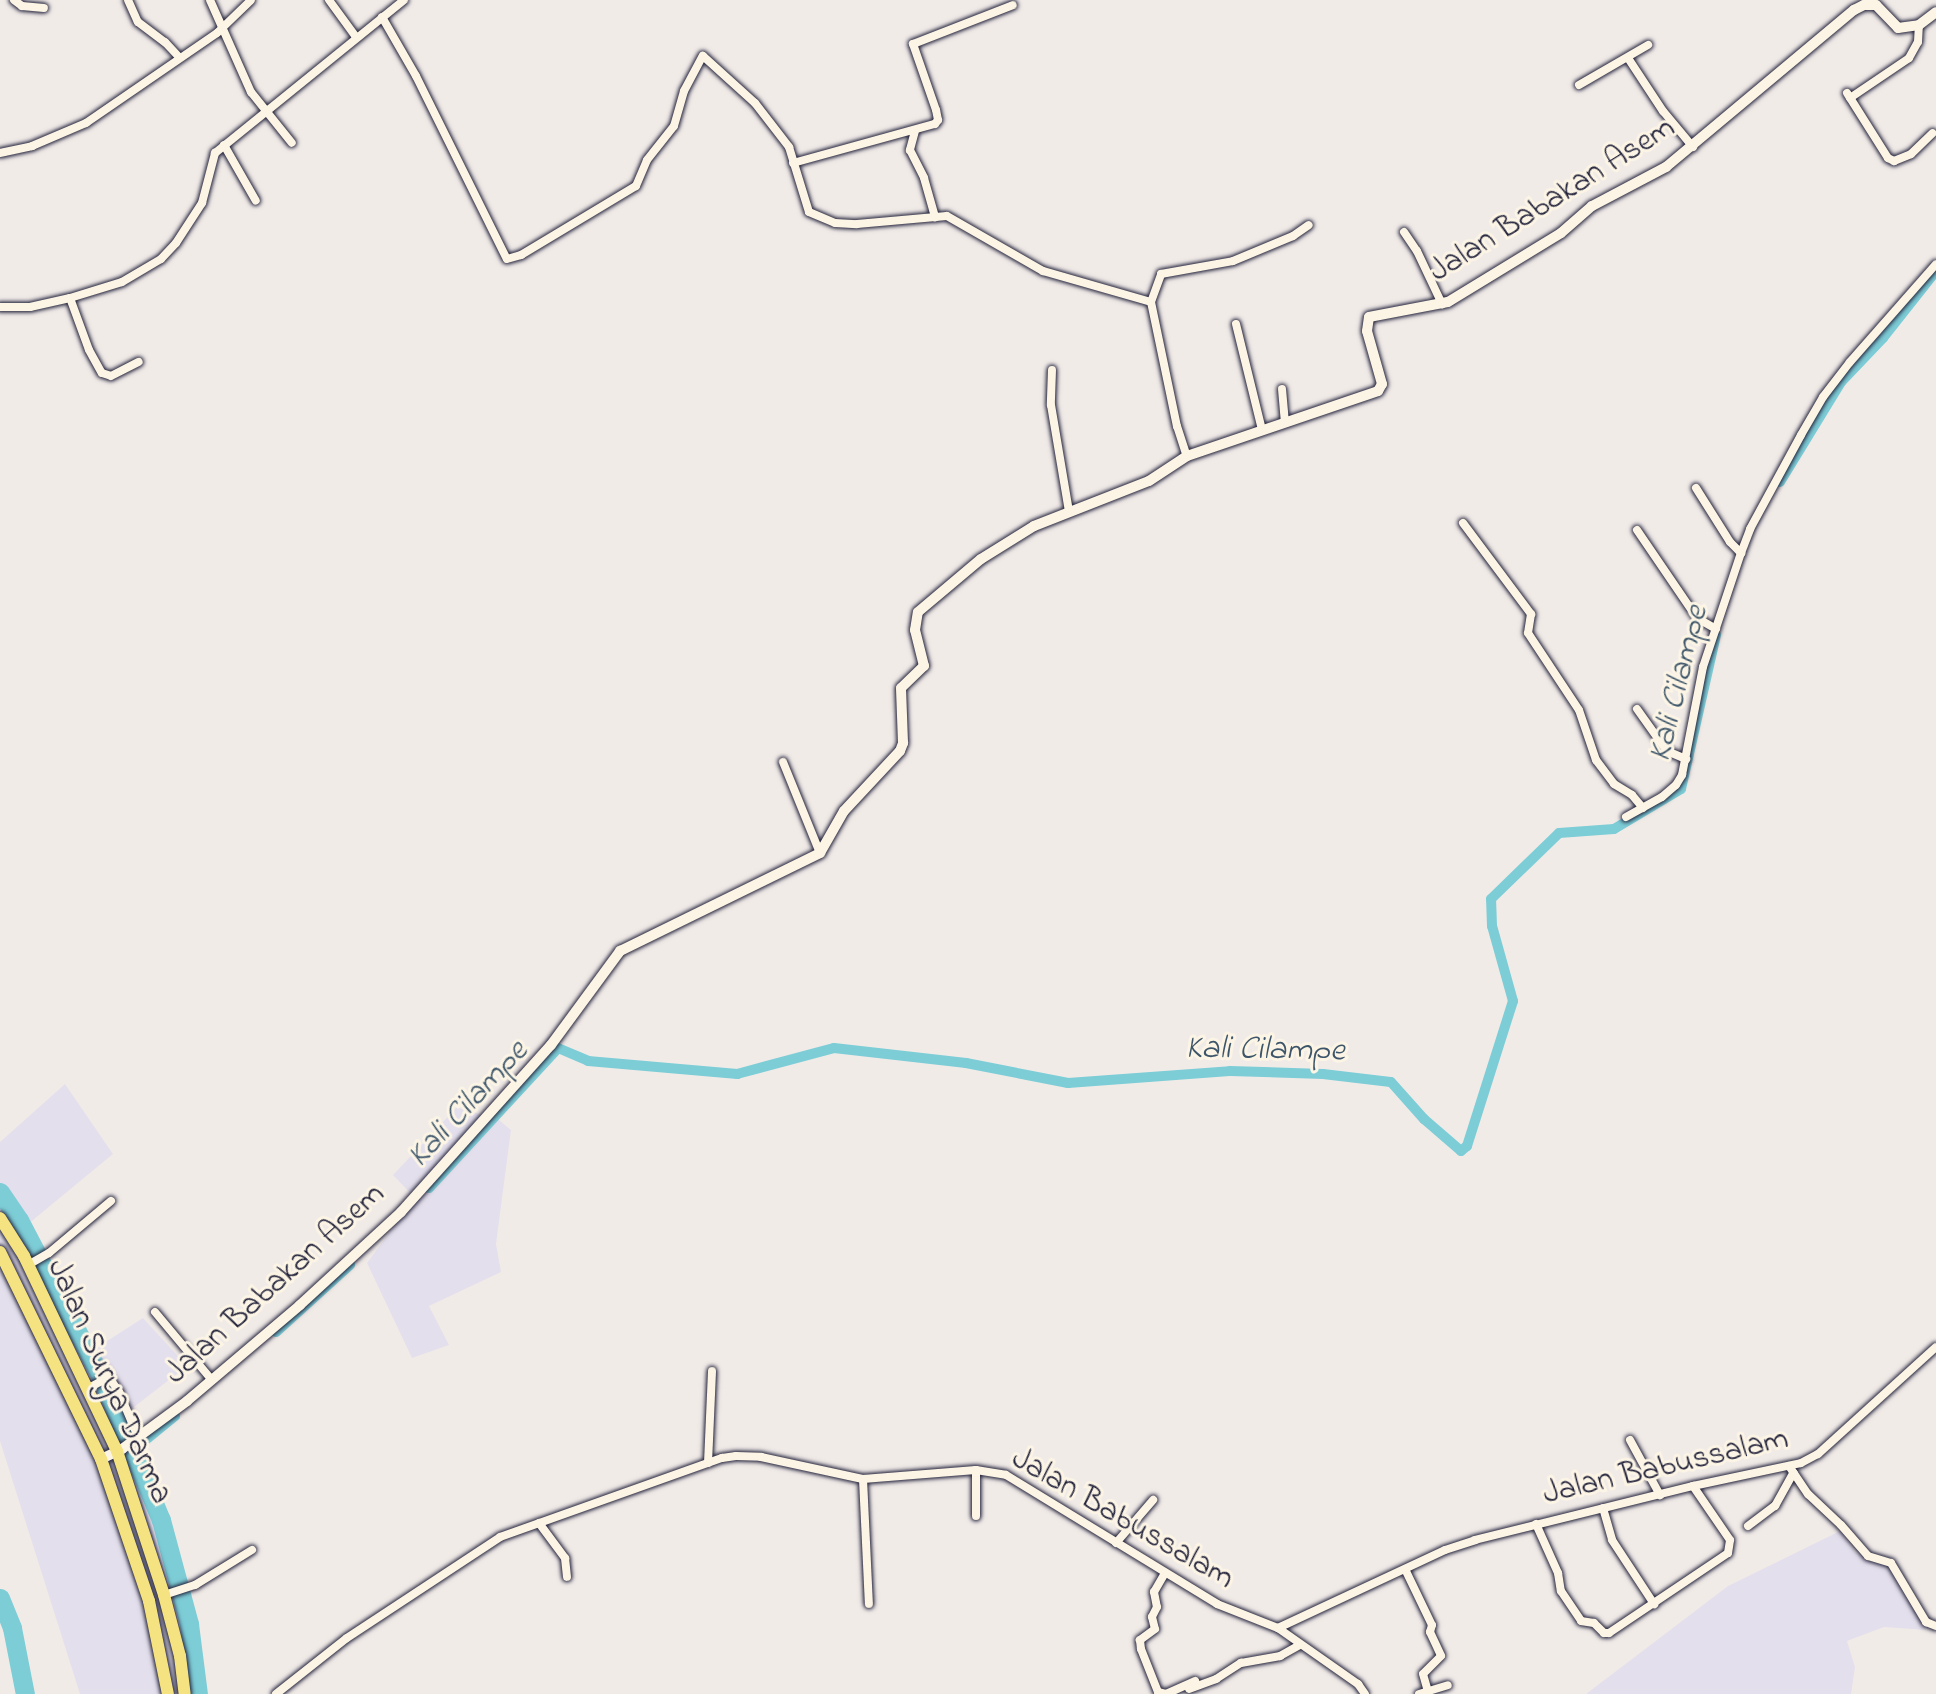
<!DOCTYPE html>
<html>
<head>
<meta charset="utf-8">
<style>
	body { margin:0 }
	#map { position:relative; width:1936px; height:1694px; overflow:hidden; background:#f1ebe8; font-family:"Indie Flower",sans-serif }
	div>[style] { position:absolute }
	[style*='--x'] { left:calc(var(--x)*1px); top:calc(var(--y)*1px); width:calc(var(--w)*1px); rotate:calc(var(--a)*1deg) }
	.built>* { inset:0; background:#e4dfec }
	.canal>* { height:10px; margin:-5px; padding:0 5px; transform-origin:5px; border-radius:5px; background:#7dcdd7 }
	.river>* { height:19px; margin:-9.5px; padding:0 9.5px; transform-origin:9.5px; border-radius:9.5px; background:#7dcdd7 }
	.roads { filter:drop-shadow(0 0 2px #22223b) drop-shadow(0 0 2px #22223b) }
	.minor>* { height:8px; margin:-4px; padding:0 4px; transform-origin:4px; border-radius:4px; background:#fcf5e5 }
	.tertiary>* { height:10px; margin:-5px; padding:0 5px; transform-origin:5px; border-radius:5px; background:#fcf5e5 }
	.primary>* { height:12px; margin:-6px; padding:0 6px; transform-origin:6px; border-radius:6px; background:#f5e382 }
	span { translate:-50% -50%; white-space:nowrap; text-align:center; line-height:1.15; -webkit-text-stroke:6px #fcf5e5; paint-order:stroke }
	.street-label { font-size:32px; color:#22223b }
	.water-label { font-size:33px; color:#3d556a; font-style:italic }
</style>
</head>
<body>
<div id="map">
	<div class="built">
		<i style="clip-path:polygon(65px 1084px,113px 1154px,27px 1225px,93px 1350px,143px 1318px,187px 1366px,125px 1414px,186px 1576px,204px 1694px,80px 1694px,0 1441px,0 1142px)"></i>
		<i style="clip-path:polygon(457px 1107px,499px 1120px,511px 1130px,496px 1244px,501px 1272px,429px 1306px,449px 1345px,412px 1358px,367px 1263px,415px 1198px,393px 1175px)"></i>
		<i style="clip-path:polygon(1840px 1531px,1855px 1552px,1871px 1562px,1887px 1565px,1926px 1630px,1884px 1627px,1847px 1641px,1855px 1667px,1851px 1694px,1586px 1694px,1728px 1586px)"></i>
	</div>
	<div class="canal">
		<i style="--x:1780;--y:482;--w:117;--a:-58.6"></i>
		<i style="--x:1841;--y:382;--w:61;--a:-46.3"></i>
		<i style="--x:1883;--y:338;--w:85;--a:-51.7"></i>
		<i style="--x:429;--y:1188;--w:190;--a:-47.3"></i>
		<i style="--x:558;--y:1048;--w:33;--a:23"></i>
		<i style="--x:588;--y:1061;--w:150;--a:5"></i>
		<i style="--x:737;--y:1074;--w:100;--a:-15"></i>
		<i style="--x:834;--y:1048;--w:133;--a:6.5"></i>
		<i style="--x:966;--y:1063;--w:104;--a:11.1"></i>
		<i style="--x:1068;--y:1083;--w:162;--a:-4.2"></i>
		<i style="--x:1230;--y:1071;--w:93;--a:1.8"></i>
		<i style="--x:1323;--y:1074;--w:68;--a:6.7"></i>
		<i style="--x:1391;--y:1082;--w:50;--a:48.3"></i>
		<i style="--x:1424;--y:1119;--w:49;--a:40.9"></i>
		<i style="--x:1461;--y:1151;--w:8;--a:-40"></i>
		<i style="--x:1467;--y:1146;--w:152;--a:-72.4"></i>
		<i style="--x:1513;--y:1001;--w:78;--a:-105.6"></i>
		<i style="--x:1492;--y:926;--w:27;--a:-92"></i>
		<i style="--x:1491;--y:899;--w:95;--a:-44.1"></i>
		<i style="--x:1559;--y:833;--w:55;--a:-4.2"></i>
		<i style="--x:1614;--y:829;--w:78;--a:-30.8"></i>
		<i style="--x:1681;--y:789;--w:158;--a:-77.2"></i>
		<i style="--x:276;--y:1332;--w:100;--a:-42.2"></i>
		<i style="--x:131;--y:1452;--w:57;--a:-39.3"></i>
	</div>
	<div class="river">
		<i style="--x:0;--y:1192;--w:34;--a:56"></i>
		<i style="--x:19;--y:1220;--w:179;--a:62.4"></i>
		<i style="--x:102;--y:1379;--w:153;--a:67.3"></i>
		<i style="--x:161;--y:1520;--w:108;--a:74.9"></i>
		<i style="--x:189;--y:1624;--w:71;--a:82.7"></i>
		<i style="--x:0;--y:1598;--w:32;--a:68"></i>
		<i style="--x:12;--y:1628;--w:67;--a:78.9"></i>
	</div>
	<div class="roads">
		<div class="minor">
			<i style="--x:14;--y:0;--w:10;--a:37"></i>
			<i style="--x:22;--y:6;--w:22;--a:5"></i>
			<i style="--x:128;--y:0;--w:24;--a:66"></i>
			<i style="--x:138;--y:22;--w:34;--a:37"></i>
			<i style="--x:165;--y:42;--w:21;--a:47"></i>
			<i style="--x:210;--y:0;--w:101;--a:66"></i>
			<i style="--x:251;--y:92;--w:65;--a:51.2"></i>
			<i style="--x:329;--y:0;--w:46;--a:53.9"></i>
			<i style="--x:382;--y:17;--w:68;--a:60"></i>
			<i style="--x:416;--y:76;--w:204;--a:63.6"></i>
			<i style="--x:507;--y:259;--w:15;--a:-16"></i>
			<i style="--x:521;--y:255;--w:134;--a:-31"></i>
			<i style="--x:636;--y:186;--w:28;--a:-67"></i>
			<i style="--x:647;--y:160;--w:43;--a:-51.5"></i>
			<i style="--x:674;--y:126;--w:36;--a:-74"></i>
			<i style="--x:684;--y:91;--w:40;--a:-62"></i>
			<i style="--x:703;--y:56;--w:70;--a:42.1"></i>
			<i style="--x:755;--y:103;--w:56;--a:52.3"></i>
			<i style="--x:789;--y:147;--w:68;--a:72.9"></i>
			<i style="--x:809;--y:212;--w:28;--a:23"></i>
			<i style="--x:835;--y:223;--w:22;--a:3"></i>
			<i style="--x:857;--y:224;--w:90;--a:-5.1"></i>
			<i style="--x:947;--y:216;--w:111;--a:29.8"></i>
			<i style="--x:1043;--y:271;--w:112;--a:16"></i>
			<i style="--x:1151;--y:302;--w:127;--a:78.2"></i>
			<i style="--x:1177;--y:426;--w:32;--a:72"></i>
			<i style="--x:1628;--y:58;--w:64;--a:56.6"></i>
			<i style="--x:1663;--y:111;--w:47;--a:50.2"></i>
			<i style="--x:1579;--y:85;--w:80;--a:-30.1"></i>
			<i style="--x:1847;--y:93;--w:77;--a:57.8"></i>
			<i style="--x:1888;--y:158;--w:7;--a:27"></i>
			<i style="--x:1894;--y:161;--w:18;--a:-22"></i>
			<i style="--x:1911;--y:154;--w:30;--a:-44"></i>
			<i style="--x:1850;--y:98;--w:71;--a:-34.1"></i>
			<i style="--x:1909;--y:58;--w:18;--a:-61"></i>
			<i style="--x:1918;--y:42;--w:17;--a:-87"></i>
			<i style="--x:915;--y:131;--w:20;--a:105"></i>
			<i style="--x:910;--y:150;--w:31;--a:63"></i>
			<i style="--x:924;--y:178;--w:41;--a:74.2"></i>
			<i style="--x:224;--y:145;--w:64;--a:60.3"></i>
			<i style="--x:0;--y:153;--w:33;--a:-12"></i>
			<i style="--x:32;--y:146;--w:59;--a:-23.1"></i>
			<i style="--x:86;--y:123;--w:159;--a:-34.5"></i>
			<i style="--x:217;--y:33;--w:47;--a:-44.1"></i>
			<i style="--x:793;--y:163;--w:147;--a:-15.4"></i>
			<i style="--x:935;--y:124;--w:5;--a:-53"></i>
			<i style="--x:938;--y:120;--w:10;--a:-101"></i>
			<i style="--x:936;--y:110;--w:70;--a:-109.2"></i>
			<i style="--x:913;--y:44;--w:107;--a:-21.3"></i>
			<i style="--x:1404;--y:232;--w:23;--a:56"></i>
			<i style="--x:1417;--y:251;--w:59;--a:64.7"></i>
			<i style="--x:70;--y:298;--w:55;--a:69.9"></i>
			<i style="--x:89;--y:350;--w:26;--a:61"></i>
			<i style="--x:102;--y:373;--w:9;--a:18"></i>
			<i style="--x:111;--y:376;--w:31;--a:-27"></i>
			<i style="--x:1151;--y:302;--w:30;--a:-70"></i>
			<i style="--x:1161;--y:274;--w:73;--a:-10.2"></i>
			<i style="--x:1233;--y:261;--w:65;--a:-22.6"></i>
			<i style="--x:1293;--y:236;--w:19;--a:-35"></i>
			<i style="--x:0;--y:307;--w:30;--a:0"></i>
			<i style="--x:30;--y:307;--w:41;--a:-12.7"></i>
			<i style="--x:70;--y:298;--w:54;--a:-17.1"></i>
			<i style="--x:122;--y:282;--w:45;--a:-30.5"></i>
			<i style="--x:161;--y:259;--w:22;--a:-47"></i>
			<i style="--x:176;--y:243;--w:48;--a:-57"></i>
			<i style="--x:202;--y:203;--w:52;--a:-75.4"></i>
			<i style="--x:215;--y:153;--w:243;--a:-39"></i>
			<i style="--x:1236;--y:324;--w:109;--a:76.2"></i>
			<i style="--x:1052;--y:370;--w:35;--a:92"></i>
			<i style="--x:1051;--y:405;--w:108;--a:80.4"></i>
			<i style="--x:1282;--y:389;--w:33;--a:85"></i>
			<i style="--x:1696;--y:488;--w:64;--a:57.8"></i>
			<i style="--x:1730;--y:542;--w:16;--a:45"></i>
			<i style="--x:1463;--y:523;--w:114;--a:53.2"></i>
			<i style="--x:1531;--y:614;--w:19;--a:99"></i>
			<i style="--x:1528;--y:633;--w:92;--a:56.5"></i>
			<i style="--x:1579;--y:710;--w:53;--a:71.2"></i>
			<i style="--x:1596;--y:760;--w:30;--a:53"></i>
			<i style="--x:1614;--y:784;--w:21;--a:31"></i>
			<i style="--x:1632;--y:795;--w:17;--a:50"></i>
			<i style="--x:1637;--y:530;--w:107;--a:55.7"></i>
			<i style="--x:1697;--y:618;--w:22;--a:30"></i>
			<i style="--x:1637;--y:709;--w:52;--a:54.5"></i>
			<i style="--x:1667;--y:751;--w:21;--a:23"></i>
			<i style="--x:783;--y:762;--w:98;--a:67.9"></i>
			<i style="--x:1626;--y:817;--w:41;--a:-29.1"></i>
			<i style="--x:1662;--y:797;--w:18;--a:-41"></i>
			<i style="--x:1676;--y:785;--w:12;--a:-59"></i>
			<i style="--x:1682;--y:775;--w:110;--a:-79"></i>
			<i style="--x:1703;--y:667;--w:120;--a:-71.6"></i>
			<i style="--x:1741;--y:553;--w:26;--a:-69"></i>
			<i style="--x:1750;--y:529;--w:107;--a:-61.5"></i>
			<i style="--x:1801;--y:435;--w:44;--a:-59.9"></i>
			<i style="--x:1823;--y:397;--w:44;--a:-52.4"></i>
			<i style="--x:1850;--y:362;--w:130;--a:-48.7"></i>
			<i style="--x:28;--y:1265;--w:24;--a:-30"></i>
			<i style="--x:49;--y:1253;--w:81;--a:-40"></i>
			<i style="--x:155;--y:1312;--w:87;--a:50.1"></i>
			<i style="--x:101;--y:1366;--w:32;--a:55"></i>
			<i style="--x:119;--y:1392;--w:49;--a:67.1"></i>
			<i style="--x:87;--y:1389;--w:25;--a:-29"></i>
			<i style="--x:1630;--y:1440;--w:63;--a:61.4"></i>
			<i style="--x:708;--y:1463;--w:92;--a:-87.5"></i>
			<i style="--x:1789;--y:1466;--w:34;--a:56"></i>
			<i style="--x:1808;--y:1494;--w:45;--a:43.2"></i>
			<i style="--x:1841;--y:1525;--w:41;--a:48.9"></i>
			<i style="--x:1868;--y:1556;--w:24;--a:17"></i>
			<i style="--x:1891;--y:1563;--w:69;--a:59.3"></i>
			<i style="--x:1926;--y:1622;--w:11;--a:22"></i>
			<i style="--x:863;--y:1479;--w:125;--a:87.3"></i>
			<i style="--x:1603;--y:1508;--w:33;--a:74"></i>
			<i style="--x:1612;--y:1540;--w:77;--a:56.7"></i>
			<i style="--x:976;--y:1516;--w:46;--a:-90"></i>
			<i style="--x:539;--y:1523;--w:44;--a:53.4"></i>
			<i style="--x:565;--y:1558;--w:19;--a:84"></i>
			<i style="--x:1536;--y:1524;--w:54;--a:65.8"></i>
			<i style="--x:1558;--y:1573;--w:18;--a:81"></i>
			<i style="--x:1561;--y:1591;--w:36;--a:56"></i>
			<i style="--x:1581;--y:1621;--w:13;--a:9"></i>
			<i style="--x:1594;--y:1623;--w:14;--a:45"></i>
			<i style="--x:1604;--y:1633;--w:5;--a:0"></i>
			<i style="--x:1609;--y:1633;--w:143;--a:-33.9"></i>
			<i style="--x:1728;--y:1553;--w:13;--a:-81"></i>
			<i style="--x:1730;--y:1540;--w:65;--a:-124.4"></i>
			<i style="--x:1748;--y:1526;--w:34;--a:-37"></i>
			<i style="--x:1775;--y:1506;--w:38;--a:-61"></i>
			<i style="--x:1116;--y:1543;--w:57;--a:-49.3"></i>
			<i style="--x:1405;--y:1569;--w:62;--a:64.3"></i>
			<i style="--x:1432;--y:1625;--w:7;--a:106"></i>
			<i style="--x:1430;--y:1632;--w:26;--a:65"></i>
			<i style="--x:1441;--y:1656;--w:25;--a:135"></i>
			<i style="--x:1423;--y:1674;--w:18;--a:74"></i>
			<i style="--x:1165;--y:1573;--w:22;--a:120"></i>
			<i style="--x:1154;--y:1592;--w:15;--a:79"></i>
			<i style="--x:1157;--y:1607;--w:11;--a:117"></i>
			<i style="--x:1152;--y:1617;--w:12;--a:76"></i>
			<i style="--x:1155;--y:1629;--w:19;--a:144"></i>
			<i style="--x:1140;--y:1640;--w:9;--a:84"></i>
			<i style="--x:1141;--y:1649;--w:46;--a:68.4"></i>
			<i style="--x:1158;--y:1692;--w:8;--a:14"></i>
			<i style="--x:1166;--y:1694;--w:32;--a:-24"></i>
			<i style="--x:164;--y:1595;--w:33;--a:-18"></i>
			<i style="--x:195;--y:1585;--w:67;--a:-31.6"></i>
			<i style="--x:1278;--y:1628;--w:98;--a:35"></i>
			<i style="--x:1358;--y:1684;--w:12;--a:55"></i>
			<i style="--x:1189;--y:1689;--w:29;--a:-20"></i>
			<i style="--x:1216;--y:1679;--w:30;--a:-33"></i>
			<i style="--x:1241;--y:1663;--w:40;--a:-10"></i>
			<i style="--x:1280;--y:1656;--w:23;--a:-29"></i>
			<i style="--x:276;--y:1694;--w:90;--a:-38.3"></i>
			<i style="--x:347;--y:1638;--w:183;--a:-33.4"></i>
			<i style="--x:500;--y:1537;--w:236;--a:-19.6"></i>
			<i style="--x:722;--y:1458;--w:14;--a:-8"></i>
			<i style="--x:736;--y:1456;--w:25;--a:2"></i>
			<i style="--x:761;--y:1457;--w:104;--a:12.2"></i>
			<i style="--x:863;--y:1479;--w:113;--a:-4.6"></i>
			<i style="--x:976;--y:1470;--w:30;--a:9"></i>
			<i style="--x:1006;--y:1475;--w:247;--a:31.4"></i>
			<i style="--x:1217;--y:1604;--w:66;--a:21.5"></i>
			<i style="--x:1278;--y:1628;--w:184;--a:-25"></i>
			<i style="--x:1445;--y:1550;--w:32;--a:-18"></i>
			<i style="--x:1475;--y:1540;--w:225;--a:-13.9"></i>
			<i style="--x:1693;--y:1486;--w:110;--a:-12"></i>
			<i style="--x:1801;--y:1463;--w:19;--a:-28"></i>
			<i style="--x:1818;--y:1454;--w:159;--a:-42.2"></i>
			<i style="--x:1419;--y:1694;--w:30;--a:-17"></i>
		</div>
		<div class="tertiary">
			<i style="--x:101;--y:1459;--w:23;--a:-25"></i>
			<i style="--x:122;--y:1449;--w:81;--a:-36.4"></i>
			<i style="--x:187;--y:1401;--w:148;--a:-40.3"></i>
			<i style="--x:300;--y:1305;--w:137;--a:-42.6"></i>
			<i style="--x:401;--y:1212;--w:224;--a:-48.1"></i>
			<i style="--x:551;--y:1045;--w:117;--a:-53.7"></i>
			<i style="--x:620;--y:951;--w:223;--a:-26.1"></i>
			<i style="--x:820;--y:853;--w:48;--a:-60.3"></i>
			<i style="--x:844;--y:811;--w:82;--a:-47"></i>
			<i style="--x:900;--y:751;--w:9;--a:-69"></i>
			<i style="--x:903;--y:743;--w:55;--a:-92.1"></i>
			<i style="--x:901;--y:688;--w:32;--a:-44"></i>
			<i style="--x:924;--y:666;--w:37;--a:-104"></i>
			<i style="--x:915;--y:630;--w:18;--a:-81"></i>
			<i style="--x:918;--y:612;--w:82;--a:-40.1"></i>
			<i style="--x:981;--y:559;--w:62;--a:-31.9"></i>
			<i style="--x:1034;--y:526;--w:123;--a:-21.4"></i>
			<i style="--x:1149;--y:481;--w:45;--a:-33.3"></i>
			<i style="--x:1187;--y:456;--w:202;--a:-18.8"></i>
			<i style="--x:1378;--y:391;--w:8;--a:-60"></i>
			<i style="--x:1382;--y:384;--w:55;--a:-105.8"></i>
			<i style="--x:1367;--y:331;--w:14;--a:-82"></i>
			<i style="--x:1369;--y:317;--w:80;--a:-10.8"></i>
			<i style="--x:1448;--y:302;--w:132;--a:-31.4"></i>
			<i style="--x:1561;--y:233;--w:41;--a:-41.1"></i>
			<i style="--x:1592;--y:206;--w:84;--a:-27.8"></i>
			<i style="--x:1666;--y:167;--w:245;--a:-39.9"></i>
			<i style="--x:1854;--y:10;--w:11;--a:-27"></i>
			<i style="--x:1864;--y:5;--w:12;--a:0"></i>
			<i style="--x:1876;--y:5;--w:32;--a:46"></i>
			<i style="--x:1898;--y:28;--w:21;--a:-8"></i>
			<i style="--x:1919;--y:25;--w:21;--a:-37"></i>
		</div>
		<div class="primary">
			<i style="--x:0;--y:1218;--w:45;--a:57.7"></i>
			<i style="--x:24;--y:1256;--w:216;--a:64.5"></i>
			<i style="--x:117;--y:1451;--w:151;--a:71.9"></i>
			<i style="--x:164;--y:1595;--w:63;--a:75.3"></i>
			<i style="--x:180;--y:1656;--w:38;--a:83"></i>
			<i style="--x:0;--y:1252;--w:230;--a:64"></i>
			<i style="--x:101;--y:1459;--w:150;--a:71.3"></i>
			<i style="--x:149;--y:1601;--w:95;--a:78.5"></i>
		</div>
	</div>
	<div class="street-label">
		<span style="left:1553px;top:201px;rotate:-32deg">Jalan Babakan Asem</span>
		<span style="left:276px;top:1285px;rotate:-42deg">Jalan Babakan Asem</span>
		<span style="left:108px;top:1382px;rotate:66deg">Jalan Surya Darma</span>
		<span style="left:1666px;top:1468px;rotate:-13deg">Jalan Babussalam</span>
		<span style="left:1122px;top:1520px;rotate:30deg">Jalan Babussalam</span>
	</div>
	<div class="water-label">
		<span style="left:1680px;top:684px;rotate:-76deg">Kali Cilampe</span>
		<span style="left:1265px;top:1051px;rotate:1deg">Kali Cilampe</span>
		<span style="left:469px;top:1105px;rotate:-47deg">Kali Cilampe</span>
	</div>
</div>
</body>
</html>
